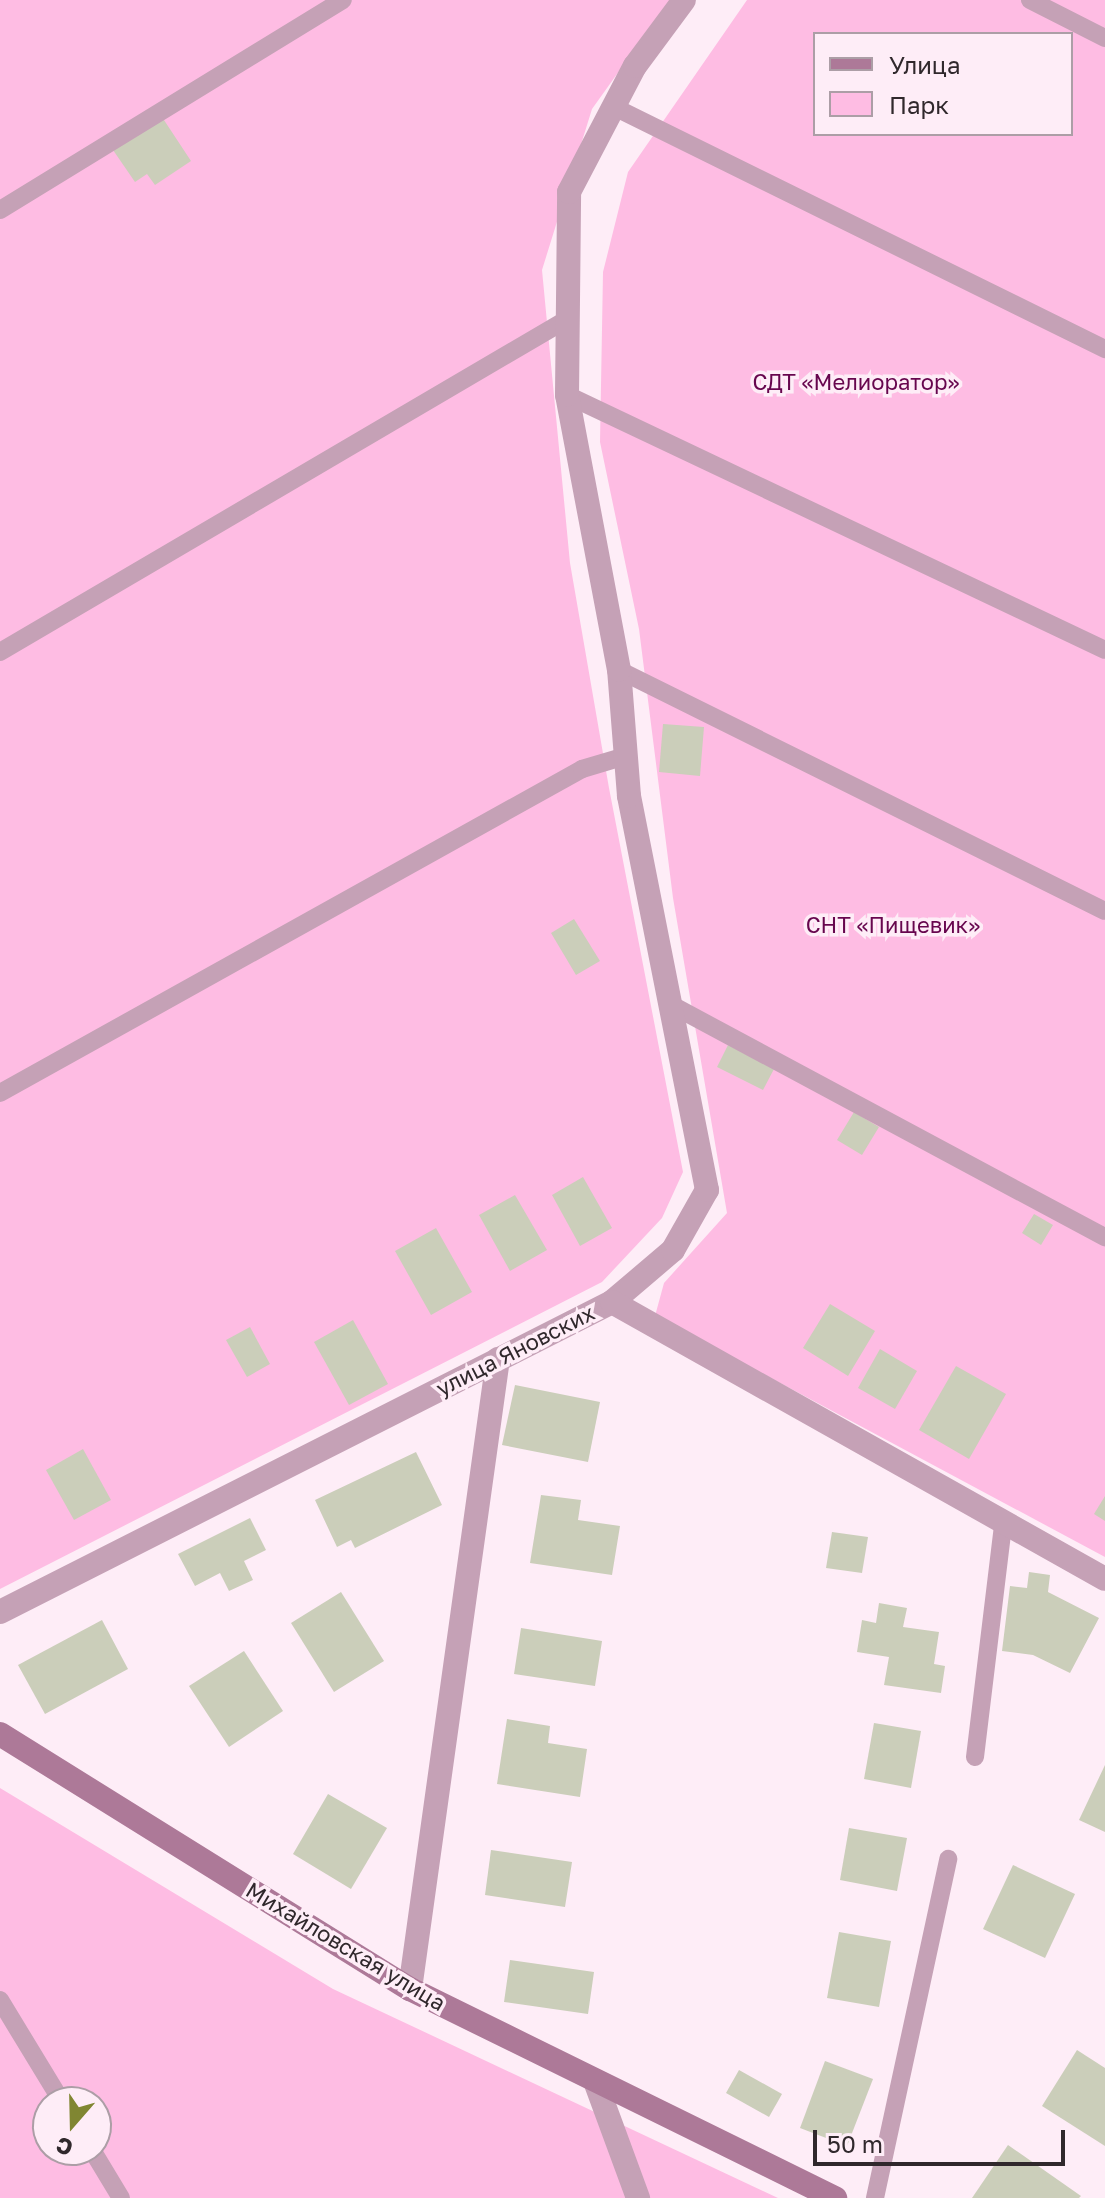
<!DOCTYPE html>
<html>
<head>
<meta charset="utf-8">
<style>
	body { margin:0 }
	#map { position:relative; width:1105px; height:2198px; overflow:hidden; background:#feedf7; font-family:"Golos Text",sans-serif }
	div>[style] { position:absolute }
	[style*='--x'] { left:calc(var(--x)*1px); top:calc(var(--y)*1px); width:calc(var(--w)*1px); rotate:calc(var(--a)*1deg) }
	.green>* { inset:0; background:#febce3 }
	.building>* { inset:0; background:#cbceba }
	.lane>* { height:18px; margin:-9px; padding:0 9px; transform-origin:9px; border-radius:9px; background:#c5a1b6 }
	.street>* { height:24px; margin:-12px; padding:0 12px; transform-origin:12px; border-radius:12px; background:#c5a1b6 }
	.secondary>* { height:24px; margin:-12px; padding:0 12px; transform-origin:12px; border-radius:12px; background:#ad7998 }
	span { translate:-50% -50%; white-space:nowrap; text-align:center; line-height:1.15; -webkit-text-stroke:7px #feedf7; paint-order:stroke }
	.park-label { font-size:22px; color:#67064e }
	.street-label { font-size:22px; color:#30282c }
	.legend { position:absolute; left:813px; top:32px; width:260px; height:104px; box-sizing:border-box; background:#feedf7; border:2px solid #ac9ea6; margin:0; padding:10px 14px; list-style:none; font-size:24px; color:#30282c }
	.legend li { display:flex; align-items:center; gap:16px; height:40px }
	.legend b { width:40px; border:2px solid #ac9ea6 }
	.north { position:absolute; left:32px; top:2086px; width:80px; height:80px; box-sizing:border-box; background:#feedf7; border:2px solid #ac9ea6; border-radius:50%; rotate:200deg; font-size:22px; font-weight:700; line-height:32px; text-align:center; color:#30282c }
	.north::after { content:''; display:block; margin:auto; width:28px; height:36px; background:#808632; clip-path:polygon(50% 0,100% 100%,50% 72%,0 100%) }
	.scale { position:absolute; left:813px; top:2130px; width:252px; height:36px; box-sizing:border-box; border:4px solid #30282c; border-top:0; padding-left:10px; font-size:24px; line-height:28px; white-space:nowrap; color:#30282c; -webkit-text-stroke:6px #feedf7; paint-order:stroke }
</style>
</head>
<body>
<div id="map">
	<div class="green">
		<i style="clip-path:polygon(0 0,670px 0,592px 109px,542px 270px,570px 563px,609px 788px,683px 1172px,662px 1218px,602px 1282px,0 1589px)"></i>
		<i style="clip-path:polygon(evenodd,747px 0,1105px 0,1105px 1557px,655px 1316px,664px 1283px,727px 1213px,673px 898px,639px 629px,600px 442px,603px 272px,628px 172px,747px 0,815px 34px,1071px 34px,1071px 134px,815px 134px,815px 34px)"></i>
		<i style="clip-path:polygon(evenodd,0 1788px,333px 1989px,778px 2198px,0 2198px,0 1788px,48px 2102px,96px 2102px,96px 2150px,48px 2150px,48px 2102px)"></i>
	</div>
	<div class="building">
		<i style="clip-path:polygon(162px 117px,191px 161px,155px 185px,147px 174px,135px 182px,113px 150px)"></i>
		<i style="clip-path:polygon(663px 724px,704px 727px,700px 776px,659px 772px)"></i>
		<i style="clip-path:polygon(574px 919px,600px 961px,576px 975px,551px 933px)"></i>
		<i style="clip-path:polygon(728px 1045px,774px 1069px,763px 1090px,717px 1067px)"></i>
		<i style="clip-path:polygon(854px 1112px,879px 1127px,862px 1155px,837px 1140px)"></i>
		<i style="clip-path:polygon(583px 1177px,612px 1228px,580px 1246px,552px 1195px)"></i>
		<i style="clip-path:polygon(515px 1195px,547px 1250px,510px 1271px,479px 1215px)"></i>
		<i style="clip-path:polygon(1034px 1214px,1053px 1225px,1041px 1245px,1022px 1233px)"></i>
		<i style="clip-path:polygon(436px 1228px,472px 1292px,431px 1315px,395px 1251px)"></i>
		<i style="clip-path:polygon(830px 1304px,875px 1331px,848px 1376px,803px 1348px)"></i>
		<i style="clip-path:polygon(353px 1320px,388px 1384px,349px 1405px,314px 1342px)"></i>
		<i style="clip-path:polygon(250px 1327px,270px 1364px,247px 1377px,226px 1340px)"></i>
		<i style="clip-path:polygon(880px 1349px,917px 1371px,895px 1409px,858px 1388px)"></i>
		<i style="clip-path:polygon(956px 1366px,1006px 1394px,969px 1459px,919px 1430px)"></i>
		<i style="clip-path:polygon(515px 1385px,600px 1402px,588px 1462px,502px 1445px)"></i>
		<i style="clip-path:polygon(83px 1449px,111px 1500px,74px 1520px,46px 1470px)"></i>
		<i style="clip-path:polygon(416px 1452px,442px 1505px,355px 1548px,351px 1540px,337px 1547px,315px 1500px)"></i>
		<i style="clip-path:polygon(541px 1495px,581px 1500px,578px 1520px,620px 1526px,612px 1575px,530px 1563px)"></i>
		<i style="clip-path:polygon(1105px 1496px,1105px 1521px,1094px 1514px)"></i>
		<i style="clip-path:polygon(250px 1518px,266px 1550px,244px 1561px,253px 1580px,229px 1591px,220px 1573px,195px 1586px,178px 1554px)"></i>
		<i style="clip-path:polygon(832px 1532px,868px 1537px,862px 1573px,826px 1568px)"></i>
		<i style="clip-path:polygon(1029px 1572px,1050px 1575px,1048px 1592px,1099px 1618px,1070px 1673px,1033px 1655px,1002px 1651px,1010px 1586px,1027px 1588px)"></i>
		<i style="clip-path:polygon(341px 1592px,384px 1661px,334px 1692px,291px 1623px)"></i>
		<i style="clip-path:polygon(879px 1603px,907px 1608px,903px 1627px,939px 1632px,934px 1664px,945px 1666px,941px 1693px,884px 1685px,889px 1657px,857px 1652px,862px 1620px,876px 1623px)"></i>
		<i style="clip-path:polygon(102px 1620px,128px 1669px,45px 1714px,18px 1665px)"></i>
		<i style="clip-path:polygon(521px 1628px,602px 1641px,595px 1686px,514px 1674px)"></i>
		<i style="clip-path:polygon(244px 1651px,283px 1711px,229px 1747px,189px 1686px)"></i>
		<i style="clip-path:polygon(507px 1719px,550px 1726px,548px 1743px,587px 1749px,580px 1797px,497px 1784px)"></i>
		<i style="clip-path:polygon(874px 1723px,921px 1731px,911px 1788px,864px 1779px)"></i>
		<i style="clip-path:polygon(1105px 1765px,1105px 1832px,1079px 1820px)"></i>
		<i style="clip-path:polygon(328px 1794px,387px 1828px,351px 1889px,293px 1854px)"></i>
		<i style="clip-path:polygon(849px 1828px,907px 1838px,897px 1891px,840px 1880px)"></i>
		<i style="clip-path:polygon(491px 1850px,572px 1862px,565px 1907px,485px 1895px)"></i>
		<i style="clip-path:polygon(1013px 1865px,1075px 1894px,1045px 1958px,983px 1929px)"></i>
		<i style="clip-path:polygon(839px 1932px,891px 1941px,879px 2007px,827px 1998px)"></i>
		<i style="clip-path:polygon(510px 1960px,594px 1972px,588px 2014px,504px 2002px)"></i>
		<i style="clip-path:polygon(1077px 2050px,1105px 2068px,1105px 2146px,1042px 2106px)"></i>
		<i style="clip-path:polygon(825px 2061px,873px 2079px,847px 2146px,800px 2128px)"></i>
		<i style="clip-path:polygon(739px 2070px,782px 2094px,769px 2117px,726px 2093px)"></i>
		<i style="clip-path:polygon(1008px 2145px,1081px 2196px,1079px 2198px,972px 2198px)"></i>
	</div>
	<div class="lane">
		<i style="--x:1030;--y:0;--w:84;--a:26.9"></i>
		<i style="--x:612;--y:106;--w:550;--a:26.24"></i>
		<i style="--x:0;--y:210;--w:402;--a:-31.5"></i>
		<i style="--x:567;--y:395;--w:595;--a:25.36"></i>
		<i style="--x:0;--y:652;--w:660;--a:-30.41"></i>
		<i style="--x:619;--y:670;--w:542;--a:26.38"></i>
		<i style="--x:668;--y:1003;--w:496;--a:28.2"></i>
		<i style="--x:0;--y:1093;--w:666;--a:-29.1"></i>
		<i style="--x:582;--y:769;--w:46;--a:-16.5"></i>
		<i style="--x:975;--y:1757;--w:235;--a:-83.1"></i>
		<i style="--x:0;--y:2000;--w:119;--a:58.7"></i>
		<i style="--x:92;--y:2150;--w:56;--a:58.9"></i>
		<i style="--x:875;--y:2198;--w:347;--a:-77.8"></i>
	</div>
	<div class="street">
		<i style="--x:612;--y:1302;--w:80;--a:-40.4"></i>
		<i style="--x:673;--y:1250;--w:69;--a:-60.5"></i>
		<i style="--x:707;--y:1190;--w:402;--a:-101.2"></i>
		<i style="--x:629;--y:796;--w:126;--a:-94.5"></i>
		<i style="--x:619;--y:670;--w:280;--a:-100.7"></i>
		<i style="--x:567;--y:395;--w:203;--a:-89.4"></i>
		<i style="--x:569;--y:192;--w:142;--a:-62.4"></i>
		<i style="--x:635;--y:66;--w:82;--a:-53.4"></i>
		<i style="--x:0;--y:1612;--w:686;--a:-26.86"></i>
		<i style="--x:612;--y:1302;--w:565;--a:29.33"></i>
		<i style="--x:410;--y:1989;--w:636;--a:-82.05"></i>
		<i style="--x:595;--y:2081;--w:125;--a:69.8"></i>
	</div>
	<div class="secondary">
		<i style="--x:0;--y:1734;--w:483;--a:31.9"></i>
		<i style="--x:410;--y:1989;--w:474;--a:26.2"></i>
	</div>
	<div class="park-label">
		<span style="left:856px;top:382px">СДТ «Мелиоратор»</span>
		<span style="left:893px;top:925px">СНТ «Пищевик»</span>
	</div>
	<div class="street-label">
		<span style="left:515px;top:1350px;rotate:-27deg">улица Яновских</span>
		<span style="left:346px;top:1946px;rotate:31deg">Михайловская улица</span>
	</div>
	<ul class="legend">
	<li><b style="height:10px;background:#ad7998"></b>Улица</li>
	<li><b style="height:22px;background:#febce3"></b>Парк</li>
	</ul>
	<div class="north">С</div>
	<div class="scale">50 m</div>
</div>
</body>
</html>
